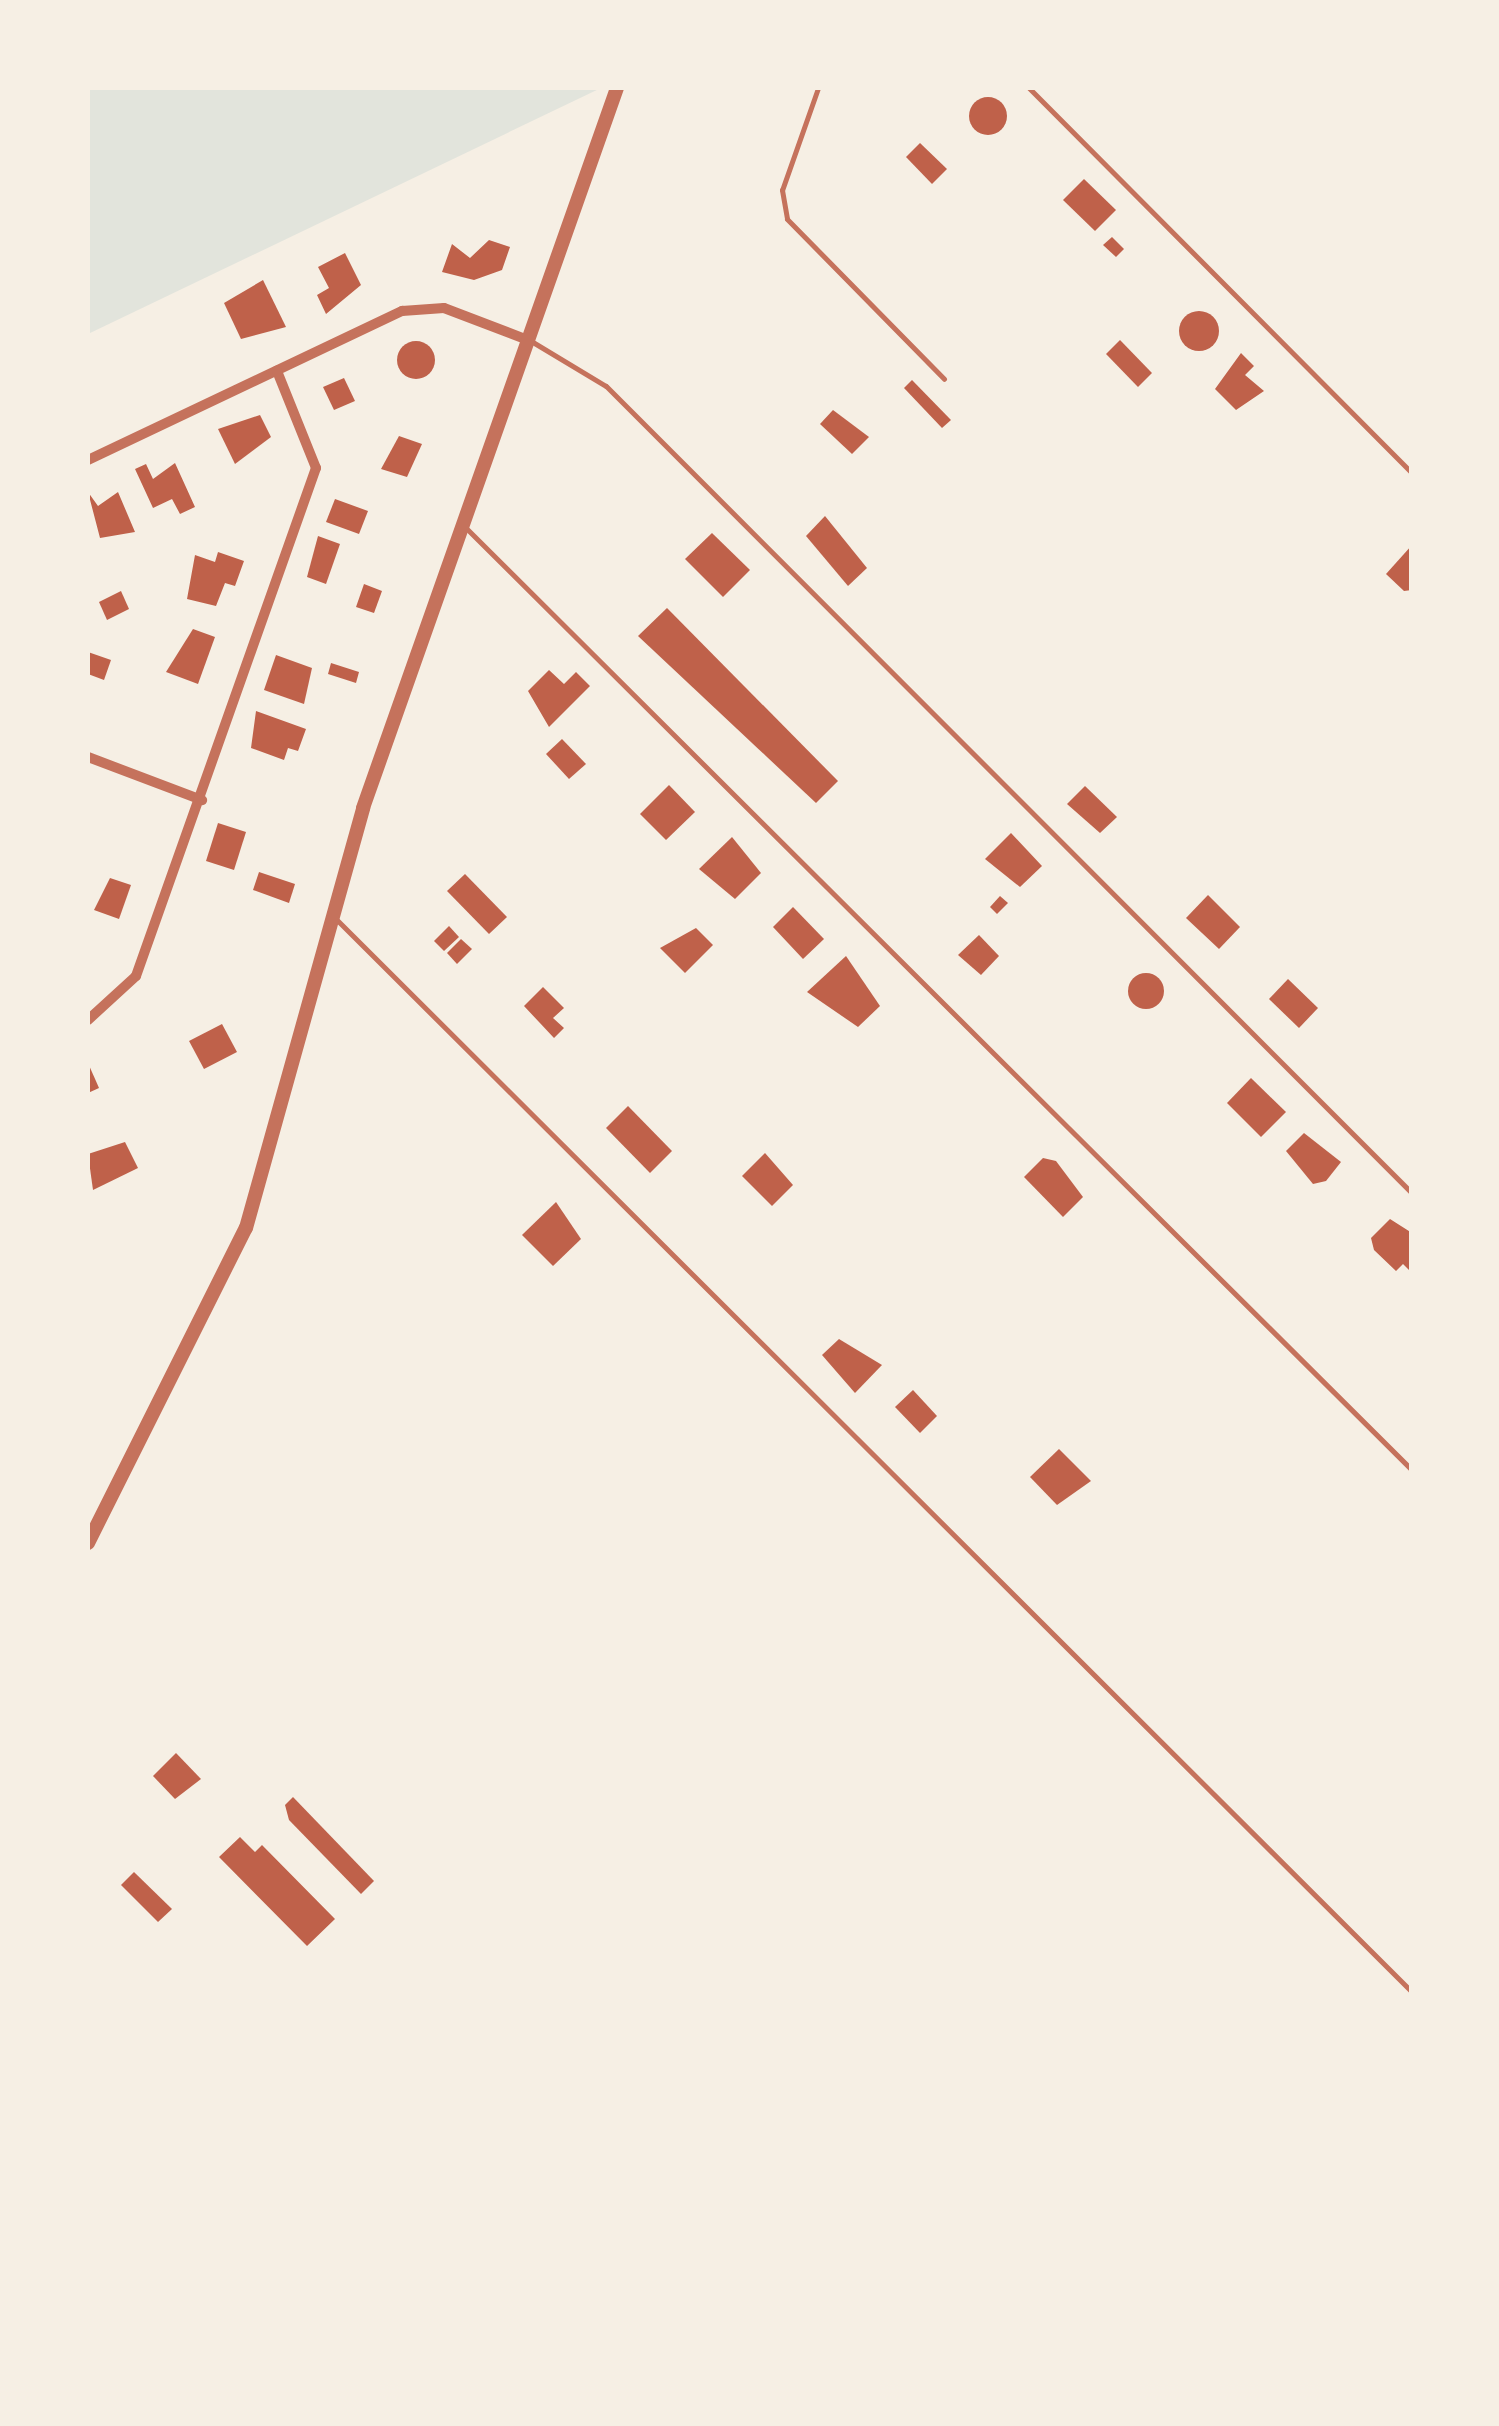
<!DOCTYPE html>
<html>
<head>
<meta charset="utf-8">
<style>
	body { margin:0 }
	#map { position:relative; width:1499px; height:2426px; overflow:hidden; background:#f6efe4; font-family:Montserrat,sans-serif }
	div>[style] { position:absolute }
	[style*='--x'] { left:calc(var(--x)*1px); top:calc(var(--y)*1px); width:calc(var(--w)*1px); rotate:calc(var(--a)*1deg) }
	.green>* { inset:0; background:#e2e4dc }
	.building>* { inset:0; background:#bf614a }
	.round { border-radius:50% }
	.service>* { height:5px; margin:-2.5px; padding:0 2.5px; transform-origin:2.5px; border-radius:2.5px; background:#c5725c }
	.minor>* { height:10px; margin:-5px; padding:0 5px; transform-origin:5px; border-radius:5px; background:#c5725c }
	.tertiary>* { height:14px; margin:-7px; padding:0 7px; transform-origin:7px; border-radius:7px; background:#c5725c }
	span { translate:-50% -50%; white-space:nowrap; text-align:center; line-height:1.15; -webkit-text-stroke:8px #f6efe4; paint-order:stroke }
	.frame { position:absolute; inset:0; border:90px solid #f6efe4; pointer-events:none }
</style>
</head>
<body>
<div id="map">
	<div class="green">
		<i style="clip-path:polygon(88px 88px,601px 88px,88px 334px)"></i>
	</div>
	<div class="building">
		<i class="round" style="left:969px;top:97px;width:38px;height:38px"></i>
		<i style="clip-path:polygon(920px 143px,947px 169px,932px 184px,906px 157px)"></i>
		<i style="clip-path:polygon(1084px 179px,1116px 210px,1095px 231px,1063px 200px)"></i>
		<i style="clip-path:polygon(1112px 237px,1124px 249px,1116px 257px,1103px 245px)"></i>
		<i style="clip-path:polygon(489px 240px,510px 247px,502px 270px,474px 280px,442px 272px,452px 244px,470px 258px)"></i>
		<i style="clip-path:polygon(345px 253px,361px 285px,326px 314px,317px 295px,329px 288px,318px 267px)"></i>
		<i style="clip-path:polygon(263px 280px,286px 327px,241px 339px,224px 303px)"></i>
		<i class="round" style="left:1179px;top:311px;width:40px;height:40px"></i>
		<i style="clip-path:polygon(1120px 340px,1152px 373px,1138px 387px,1106px 354px)"></i>
		<i class="round" style="left:397px;top:341px;width:38px;height:38px"></i>
		<i style="clip-path:polygon(1241px 353px,1254px 366px,1245px 375px,1264px 391px,1236px 410px,1215px 389px)"></i>
		<i style="clip-path:polygon(344px 378px,355px 401px,334px 410px,323px 387px)"></i>
		<i style="clip-path:polygon(912px 380px,951px 420px,942px 428px,904px 388px)"></i>
		<i style="clip-path:polygon(833px 410px,869px 437px,852px 454px,820px 424px)"></i>
		<i style="clip-path:polygon(260px 415px,271px 437px,235px 464px,218px 429px)"></i>
		<i style="clip-path:polygon(399px 436px,422px 444px,407px 477px,381px 469px)"></i>
		<i style="clip-path:polygon(175px 463px,195px 507px,180px 514px,172px 499px,153px 508px,135px 469px,146px 464px,153px 479px)"></i>
		<i style="clip-path:polygon(88px 492px,98px 506px,118px 492px,135px 532px,100px 538px)"></i>
		<i style="clip-path:polygon(335px 499px,368px 511px,359px 534px,326px 522px)"></i>
		<i style="clip-path:polygon(825px 516px,867px 568px,848px 586px,806px 536px)"></i>
		<i style="clip-path:polygon(712px 533px,750px 570px,723px 597px,685px 559px)"></i>
		<i style="clip-path:polygon(318px 536px,340px 544px,326px 584px,307px 577px)"></i>
		<i style="clip-path:polygon(1412px 545px,1412px 590px,1404px 591px,1386px 574px)"></i>
		<i style="clip-path:polygon(218px 552px,244px 561px,235px 586px,225px 583px,216px 606px,187px 599px,195px 555px,215px 562px)"></i>
		<i style="clip-path:polygon(364px 584px,382px 591px,374px 613px,356px 607px)"></i>
		<i style="clip-path:polygon(121px 591px,129px 609px,107px 620px,99px 602px)"></i>
		<i style="clip-path:polygon(667px 608px,838px 781px,816px 803px,638px 636px)"></i>
		<i style="clip-path:polygon(193px 629px,215px 637px,198px 684px,166px 672px)"></i>
		<i style="clip-path:polygon(88px 652px,111px 660px,104px 680px,88px 674px)"></i>
		<i style="clip-path:polygon(276px 655px,312px 668px,304px 704px,264px 690px)"></i>
		<i style="clip-path:polygon(331px 663px,359px 672px,356px 683px,328px 674px)"></i>
		<i style="clip-path:polygon(549px 670px,564px 684px,576px 672px,590px 686px,549px 727px,528px 691px)"></i>
		<i style="clip-path:polygon(256px 711px,306px 729px,298px 751px,288px 748px,284px 760px,251px 748px)"></i>
		<i style="clip-path:polygon(562px 739px,586px 764px,569px 779px,546px 754px)"></i>
		<i style="clip-path:polygon(669px 785px,695px 812px,666px 840px,640px 814px)"></i>
		<i style="clip-path:polygon(1085px 786px,1117px 817px,1100px 833px,1067px 804px)"></i>
		<i style="clip-path:polygon(218px 823px,246px 832px,234px 870px,206px 861px)"></i>
		<i style="clip-path:polygon(1011px 833px,1042px 866px,1020px 887px,985px 859px)"></i>
		<i style="clip-path:polygon(732px 837px,761px 873px,735px 899px,699px 869px)"></i>
		<i style="clip-path:polygon(259px 872px,295px 884px,289px 903px,253px 890px)"></i>
		<i style="clip-path:polygon(465px 874px,507px 917px,489px 934px,447px 891px)"></i>
		<i style="clip-path:polygon(110px 878px,131px 885px,119px 919px,94px 910px)"></i>
		<i style="clip-path:polygon(1208px 895px,1240px 927px,1219px 949px,1186px 918px)"></i>
		<i style="clip-path:polygon(1000px 896px,1008px 903px,997px 914px,990px 907px)"></i>
		<i style="clip-path:polygon(793px 907px,824px 939px,803px 959px,773px 927px)"></i>
		<i style="clip-path:polygon(449px 926px,459px 937px,444px 951px,434px 941px)"></i>
		<i style="clip-path:polygon(696px 928px,713px 945px,685px 973px,660px 948px)"></i>
		<i style="clip-path:polygon(979px 935px,999px 956px,981px 975px,958px 955px)"></i>
		<i style="clip-path:polygon(461px 939px,472px 949px,457px 964px,447px 953px)"></i>
		<i style="clip-path:polygon(846px 956px,880px 1006px,858px 1027px,807px 992px)"></i>
		<i class="round" style="left:1128px;top:973px;width:36px;height:36px"></i>
		<i style="clip-path:polygon(1288px 979px,1318px 1008px,1299px 1028px,1269px 999px)"></i>
		<i style="clip-path:polygon(543px 987px,564px 1008px,553px 1018px,564px 1028px,554px 1038px,524px 1006px)"></i>
		<i style="clip-path:polygon(222px 1024px,237px 1052px,204px 1069px,189px 1041px)"></i>
		<i style="clip-path:polygon(88px 1063px,99px 1088px,88px 1093px)"></i>
		<i style="clip-path:polygon(1251px 1078px,1286px 1112px,1261px 1137px,1227px 1103px)"></i>
		<i style="clip-path:polygon(628px 1106px,672px 1151px,650px 1173px,606px 1128px)"></i>
		<i style="clip-path:polygon(1304px 1133px,1341px 1162px,1326px 1181px,1313px 1184px,1286px 1151px)"></i>
		<i style="clip-path:polygon(125px 1142px,138px 1168px,93px 1190px,88px 1154px)"></i>
		<i style="clip-path:polygon(765px 1153px,793px 1185px,772px 1206px,742px 1176px)"></i>
		<i style="clip-path:polygon(1043px 1158px,1056px 1161px,1083px 1197px,1063px 1217px,1024px 1177px)"></i>
		<i style="clip-path:polygon(556px 1202px,581px 1239px,553px 1266px,522px 1235px)"></i>
		<i style="clip-path:polygon(1390px 1219px,1412px 1233px,1412px 1273px,1403px 1264px,1396px 1271px,1374px 1250px,1371px 1238px)"></i>
		<i style="clip-path:polygon(839px 1339px,882px 1365px,855px 1393px,822px 1355px)"></i>
		<i style="clip-path:polygon(913px 1390px,937px 1416px,920px 1433px,895px 1407px)"></i>
		<i style="clip-path:polygon(1059px 1449px,1091px 1481px,1057px 1505px,1030px 1477px)"></i>
		<i style="clip-path:polygon(176px 1753px,201px 1779px,175px 1799px,153px 1776px)"></i>
		<i style="clip-path:polygon(293px 1797px,374px 1881px,361px 1894px,289px 1820px,285px 1805px)"></i>
		<i style="clip-path:polygon(240px 1837px,255px 1852px,262px 1845px,335px 1919px,307px 1946px,219px 1857px)"></i>
		<i style="clip-path:polygon(134px 1872px,172px 1909px,158px 1922px,121px 1885px)"></i>
	</div>
	<div class="service">
		<i style="--x:818;--y:88;--w:108;--a:109.4"></i>
		<i style="--x:782;--y:190;--w:29;--a:80"></i>
		<i style="--x:787;--y:219;--w:224;--a:45.5"></i>
		<i style="--x:1029;--y:88;--w:543;--a:45.15"></i>
		<i style="--x:531;--y:341;--w:87;--a:31"></i>
		<i style="--x:606;--y:386;--w:1141;--a:45.04"></i>
		<i style="--x:464;--y:526;--w:1338;--a:44.88"></i>
		<i style="--x:335;--y:918;--w:1521;--a:44.92"></i>
	</div>
	<div class="minor">
		<i style="--x:88;--y:460;--w:348;--a:-25.4"></i>
		<i style="--x:402;--y:311;--w:42;--a:-4.1"></i>
		<i style="--x:444;--y:308;--w:90;--a:20.9"></i>
		<i style="--x:88;--y:757;--w:122;--a:20.7"></i>
		<i style="--x:88;--y:1020;--w:65;--a:-42.5"></i>
		<i style="--x:136;--y:976;--w:539;--a:-70.49"></i>
		<i style="--x:316;--y:468;--w:105;--a:-111.9"></i>
	</div>
	<div class="tertiary">
		<i style="--x:88;--y:1543;--w:352;--a:-63.4"></i>
		<i style="--x:246;--y:1228;--w:436;--a:-74.4"></i>
		<i style="--x:363;--y:808;--w:763;--a:-70.57"></i>
	</div>
	<div class="frame"></div>
</div>
</body>
</html>
